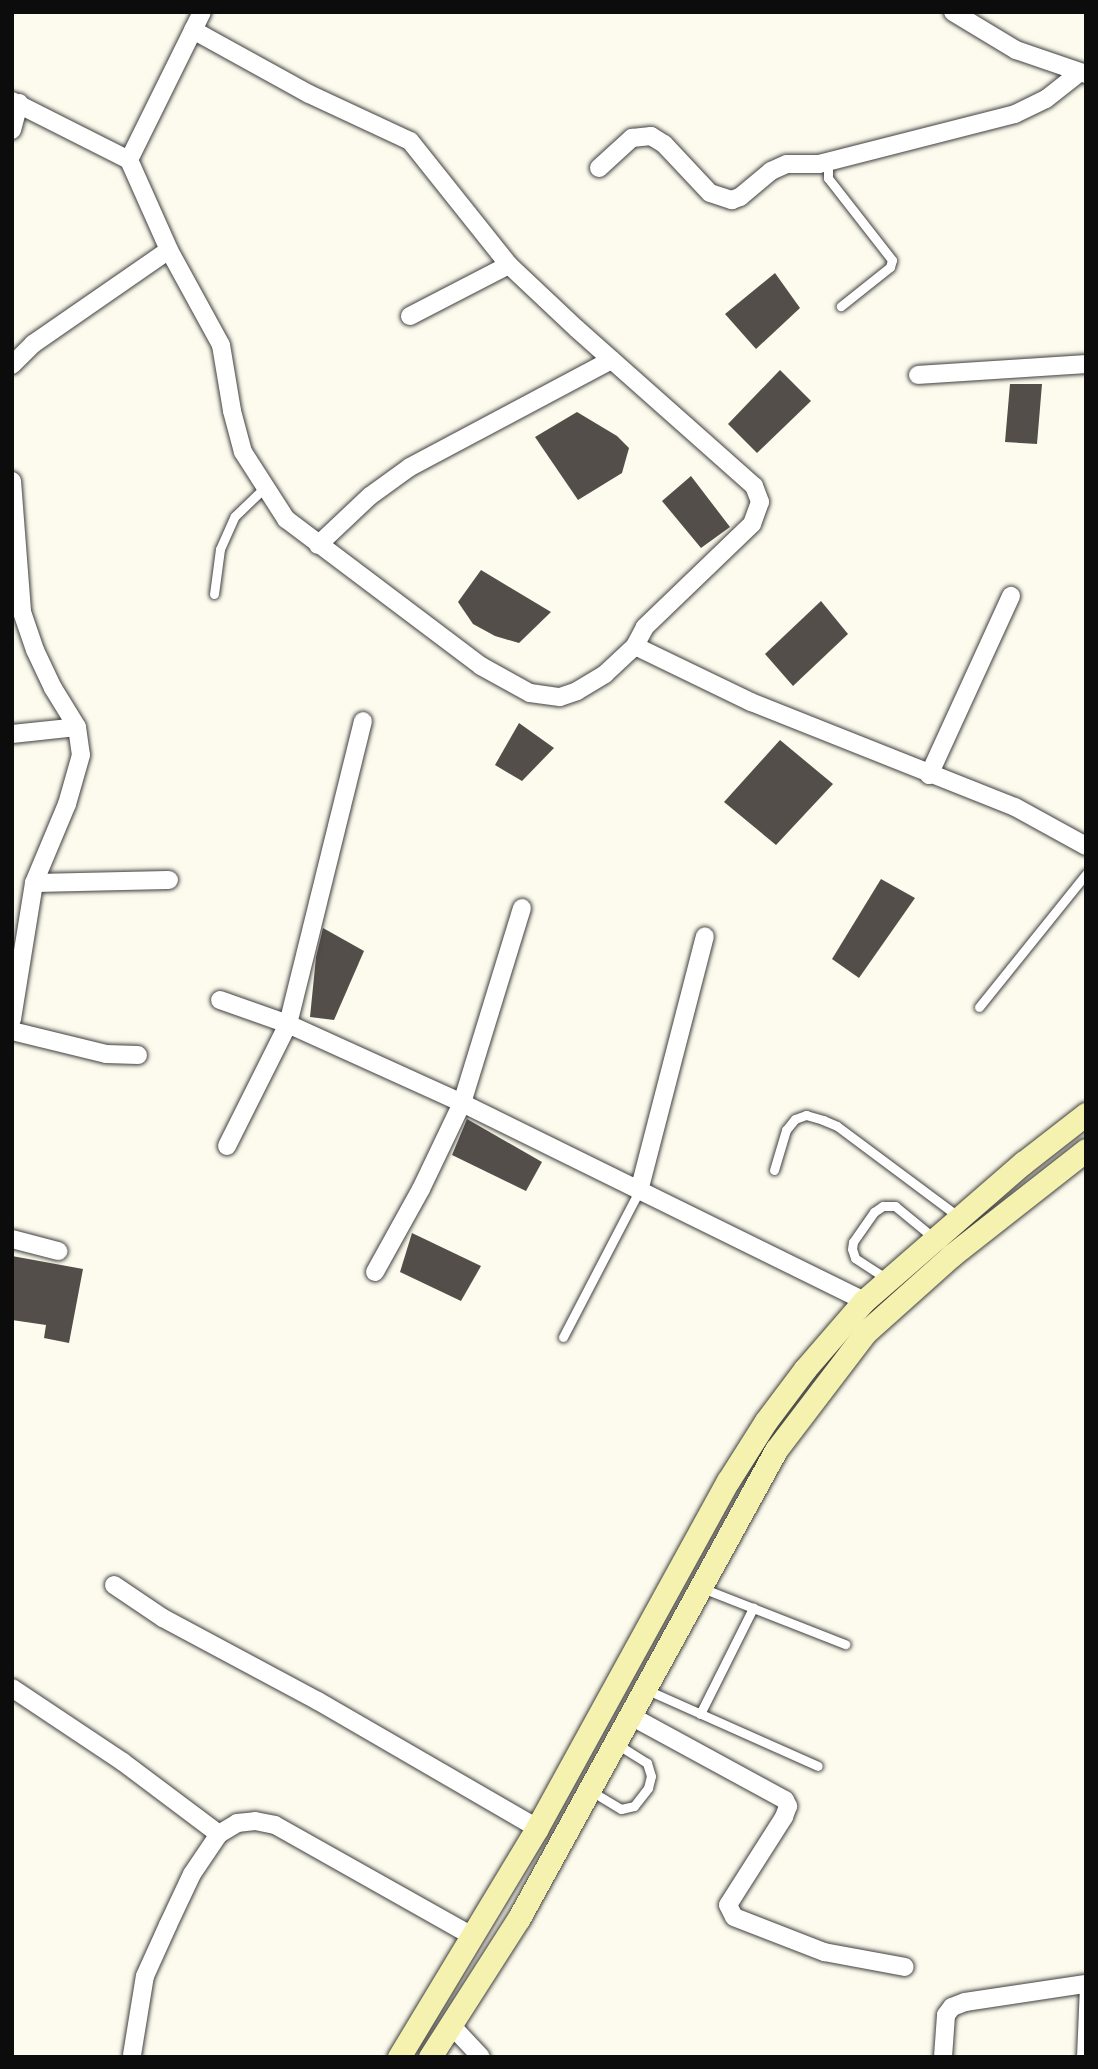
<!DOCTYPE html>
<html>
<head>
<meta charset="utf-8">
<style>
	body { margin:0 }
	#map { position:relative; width:1098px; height:2069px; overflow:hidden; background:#fdfbed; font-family:Spectral,serif }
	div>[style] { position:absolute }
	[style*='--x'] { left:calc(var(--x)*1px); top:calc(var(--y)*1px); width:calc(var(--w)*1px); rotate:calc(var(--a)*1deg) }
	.building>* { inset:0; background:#534e4a }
	.roads { filter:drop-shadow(0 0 2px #3f3f3f) drop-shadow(0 0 2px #3f3f3f) }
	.service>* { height:9px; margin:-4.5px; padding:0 4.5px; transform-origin:4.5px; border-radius:4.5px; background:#fff }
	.minor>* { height:18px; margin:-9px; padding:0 9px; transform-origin:9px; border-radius:9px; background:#fff }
	.secondary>* { height:23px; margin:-11.5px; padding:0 11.5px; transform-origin:11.5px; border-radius:11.5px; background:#f5f2b0 }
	span { translate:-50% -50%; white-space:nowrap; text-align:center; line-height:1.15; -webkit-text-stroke:7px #fff; paint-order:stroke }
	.frame { position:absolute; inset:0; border:14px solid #0c0c0c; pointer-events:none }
</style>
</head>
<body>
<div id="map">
	<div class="building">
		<i style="clip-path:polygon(775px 273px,800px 308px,756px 349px,725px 314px)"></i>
		<i style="clip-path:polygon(780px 370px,811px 401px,757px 453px,728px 424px)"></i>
		<i style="clip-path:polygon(1010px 384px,1042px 384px,1037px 444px,1005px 442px)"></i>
		<i style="clip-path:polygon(577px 412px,617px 436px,629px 448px,622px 473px,578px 500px,535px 437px)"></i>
		<i style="clip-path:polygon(691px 476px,730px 527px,701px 548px,662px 501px)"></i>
		<i style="clip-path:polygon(481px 570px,551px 612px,519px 643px,495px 636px,473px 624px,458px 602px)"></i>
		<i style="clip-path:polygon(821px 601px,848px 634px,793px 686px,765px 654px)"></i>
		<i style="clip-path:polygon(519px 723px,554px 748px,522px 781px,495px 765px)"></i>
		<i style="clip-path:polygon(780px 740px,833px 784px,776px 845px,724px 802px)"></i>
		<i style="clip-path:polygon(881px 879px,915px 898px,859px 978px,832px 959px)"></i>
		<i style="clip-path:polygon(323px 928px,364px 951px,334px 1020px,310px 1017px,316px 957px)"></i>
		<i style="clip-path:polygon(467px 1119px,542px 1162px,526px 1191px,452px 1155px)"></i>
		<i style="clip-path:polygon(412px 1233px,481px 1266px,461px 1301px,400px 1272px)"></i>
		<i style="clip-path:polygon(12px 1256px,83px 1269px,69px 1343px,44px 1338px,46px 1325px,12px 1320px)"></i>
	</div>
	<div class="roads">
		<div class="service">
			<i style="--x:828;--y:161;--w:17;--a:90"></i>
			<i style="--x:828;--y:178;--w:104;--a:52"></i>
			<i style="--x:892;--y:260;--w:7;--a:106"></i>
			<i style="--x:890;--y:267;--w:63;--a:141.5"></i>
			<i style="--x:214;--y:594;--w:45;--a:-82.4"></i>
			<i style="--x:220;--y:549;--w:36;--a:-66"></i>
			<i style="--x:235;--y:516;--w:40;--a:-44"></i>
			<i style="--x:979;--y:1007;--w:171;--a:-51.2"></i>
			<i style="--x:774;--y:1170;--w:42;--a:-73.3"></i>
			<i style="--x:786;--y:1130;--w:14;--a:-51"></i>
			<i style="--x:795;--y:1119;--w:12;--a:-20"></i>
			<i style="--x:806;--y:1115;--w:18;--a:16"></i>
			<i style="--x:823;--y:1120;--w:15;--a:23"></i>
			<i style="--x:837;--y:1126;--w:152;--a:36.7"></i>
			<i style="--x:887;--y:1279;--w:38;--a:-147"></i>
			<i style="--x:855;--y:1258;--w:9;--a:-108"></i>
			<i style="--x:852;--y:1249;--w:7;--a:-82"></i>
			<i style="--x:853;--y:1242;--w:37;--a:-55"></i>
			<i style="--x:874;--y:1212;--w:11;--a:-34"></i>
			<i style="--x:883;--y:1206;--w:12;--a:0"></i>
			<i style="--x:895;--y:1206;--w:50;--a:39.4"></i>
			<i style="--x:563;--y:1337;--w:165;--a:-62.5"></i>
			<i style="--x:702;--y:1588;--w:154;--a:21.4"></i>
			<i style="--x:645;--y:1689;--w:189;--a:24"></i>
			<i style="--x:700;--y:1714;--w:119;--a:-63.4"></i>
			<i style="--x:591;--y:1791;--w:35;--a:31"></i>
			<i style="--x:621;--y:1809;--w:13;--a:-13"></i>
			<i style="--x:634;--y:1806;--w:23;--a:-52"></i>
			<i style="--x:648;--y:1788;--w:12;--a:-76"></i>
			<i style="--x:651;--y:1776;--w:14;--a:-107"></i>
			<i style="--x:647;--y:1763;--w:36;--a:-148"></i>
			<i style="--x:1081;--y:2057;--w:73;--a:-87.6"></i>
		</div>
		<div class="minor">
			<i style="--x:202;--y:12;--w:165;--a:116.3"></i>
			<i style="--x:129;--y:160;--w:98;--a:66"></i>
			<i style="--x:169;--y:250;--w:108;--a:61.3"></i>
			<i style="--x:221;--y:345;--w:67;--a:80.5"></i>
			<i style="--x:232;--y:411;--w:42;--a:75"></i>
			<i style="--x:243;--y:452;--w:80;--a:57.3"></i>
			<i style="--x:286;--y:519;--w:244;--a:37"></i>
			<i style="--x:481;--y:666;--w:56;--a:28.9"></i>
			<i style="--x:530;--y:693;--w:30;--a:8"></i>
			<i style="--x:560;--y:697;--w:18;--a:-19"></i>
			<i style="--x:577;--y:691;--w:33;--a:-31"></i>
			<i style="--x:605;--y:674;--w:41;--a:-43"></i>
			<i style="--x:635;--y:646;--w:129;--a:25.8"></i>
			<i style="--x:751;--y:702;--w:284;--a:21.7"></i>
			<i style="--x:1015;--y:807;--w:81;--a:28.8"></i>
			<i style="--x:953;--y:12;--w:74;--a:31.1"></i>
			<i style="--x:1016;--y:50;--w:74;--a:18.9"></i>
			<i style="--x:193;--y:30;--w:132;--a:28.9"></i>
			<i style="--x:309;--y:94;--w:111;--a:25"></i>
			<i style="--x:410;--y:141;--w:159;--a:51.4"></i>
			<i style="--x:509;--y:265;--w:93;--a:43.3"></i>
			<i style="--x:577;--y:329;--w:237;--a:41.6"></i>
			<i style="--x:754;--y:486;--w:17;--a:69"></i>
			<i style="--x:760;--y:502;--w:23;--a:110"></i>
			<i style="--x:752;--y:524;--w:149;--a:136.1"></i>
			<i style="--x:645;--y:627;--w:21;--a:118"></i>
			<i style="--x:12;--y:101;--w:131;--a:26.8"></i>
			<i style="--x:12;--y:130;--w:28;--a:-75"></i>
			<i style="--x:599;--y:168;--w:45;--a:-42.3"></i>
			<i style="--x:632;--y:138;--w:19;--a:-6"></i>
			<i style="--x:651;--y:136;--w:15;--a:32"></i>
			<i style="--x:664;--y:144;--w:67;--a:46.8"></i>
			<i style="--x:710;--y:193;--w:23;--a:18"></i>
			<i style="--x:732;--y:200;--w:9;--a:-21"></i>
			<i style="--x:740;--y:197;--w:40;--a:-40"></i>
			<i style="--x:771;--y:171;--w:17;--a:-24"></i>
			<i style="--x:787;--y:164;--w:32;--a:0"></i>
			<i style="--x:819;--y:164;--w:202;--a:-14.3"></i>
			<i style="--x:1015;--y:114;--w:34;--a:-26"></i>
			<i style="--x:1046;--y:99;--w:42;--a:-38.2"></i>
			<i style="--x:410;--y:316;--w:111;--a:-27.3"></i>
			<i style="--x:12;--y:365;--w:30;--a:-45"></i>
			<i style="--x:33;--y:344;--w:165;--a:-34.7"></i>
			<i style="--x:918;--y:375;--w:168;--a:-3.7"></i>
			<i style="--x:12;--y:481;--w:131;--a:85.6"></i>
			<i style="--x:22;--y:612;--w:40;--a:71.1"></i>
			<i style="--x:35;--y:650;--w:42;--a:64.7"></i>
			<i style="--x:53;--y:688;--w:46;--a:58.4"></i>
			<i style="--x:77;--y:727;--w:28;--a:82"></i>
			<i style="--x:81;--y:755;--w:51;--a:105.9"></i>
			<i style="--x:67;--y:804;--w:86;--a:112.7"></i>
			<i style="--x:34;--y:883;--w:138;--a:99.2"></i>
			<i style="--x:318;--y:545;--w:71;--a:-43.3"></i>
			<i style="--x:370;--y:496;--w:49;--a:-35.9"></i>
			<i style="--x:410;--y:467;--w:228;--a:-28"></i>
			<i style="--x:12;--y:734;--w:65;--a:-6.1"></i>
			<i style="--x:929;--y:775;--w:197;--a:-65.4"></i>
			<i style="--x:34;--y:883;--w:135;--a:-1.3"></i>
			<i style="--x:220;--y:1000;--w:72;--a:19.4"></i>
			<i style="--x:288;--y:1024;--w:191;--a:24.4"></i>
			<i style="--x:462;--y:1103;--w:448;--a:26.2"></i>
			<i style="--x:12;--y:1031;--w:97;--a:13.7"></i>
			<i style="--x:106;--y:1054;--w:32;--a:2"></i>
			<i style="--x:227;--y:1146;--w:136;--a:-63.4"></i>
			<i style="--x:288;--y:1024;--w:312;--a:-76.1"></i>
			<i style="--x:639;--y:1191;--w:263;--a:-75.5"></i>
			<i style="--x:12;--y:1239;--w:48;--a:14.6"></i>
			<i style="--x:375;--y:1272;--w:95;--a:-61"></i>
			<i style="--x:421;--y:1189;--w:95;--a:-64.5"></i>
			<i style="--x:462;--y:1103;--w:204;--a:-72.9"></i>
			<i style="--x:114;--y:1585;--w:59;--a:34"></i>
			<i style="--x:163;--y:1618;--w:176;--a:28.2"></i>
			<i style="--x:318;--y:1701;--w:253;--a:30.1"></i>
			<i style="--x:12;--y:1688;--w:133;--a:33.7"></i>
			<i style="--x:123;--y:1762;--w:120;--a:36.9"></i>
			<i style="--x:629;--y:1715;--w:178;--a:28.6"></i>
			<i style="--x:785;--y:1800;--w:7;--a:63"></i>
			<i style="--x:788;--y:1806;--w:12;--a:110"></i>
			<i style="--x:784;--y:1817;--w:104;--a:122.5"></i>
			<i style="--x:728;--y:1905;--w:13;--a:63"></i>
			<i style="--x:734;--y:1917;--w:97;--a:21.3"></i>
			<i style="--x:824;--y:1952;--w:82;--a:10.5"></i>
			<i style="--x:450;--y:2024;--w:45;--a:46.8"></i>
			<i style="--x:132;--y:2055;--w:80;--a:-80.7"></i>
			<i style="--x:145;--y:1976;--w:56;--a:-65.7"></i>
			<i style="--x:168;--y:1925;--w:56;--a:-64.8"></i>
			<i style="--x:192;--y:1874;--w:48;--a:-56"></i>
			<i style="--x:219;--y:1834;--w:21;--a:-31"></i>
			<i style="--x:237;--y:1823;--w:18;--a:-6"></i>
			<i style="--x:255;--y:1821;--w:20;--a:11"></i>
			<i style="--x:275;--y:1825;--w:226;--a:29.4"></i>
			<i style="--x:943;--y:2057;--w:42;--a:-85.9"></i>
			<i style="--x:946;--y:2015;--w:10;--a:-53"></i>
			<i style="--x:952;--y:2007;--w:14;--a:-21"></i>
			<i style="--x:965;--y:2002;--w:122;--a:-8.5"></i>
		</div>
		<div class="secondary">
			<i style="--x:399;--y:2057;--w:267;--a:-58.9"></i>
			<i style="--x:537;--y:1828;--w:396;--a:-61.2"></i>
			<i style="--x:728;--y:1481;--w:71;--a:-57.7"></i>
			<i style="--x:766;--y:1421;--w:65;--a:-53.1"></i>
			<i style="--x:805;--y:1369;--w:90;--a:-49.1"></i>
			<i style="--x:864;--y:1301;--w:211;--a:-41"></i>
			<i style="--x:1023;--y:1163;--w:80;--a:-37.9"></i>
			<i style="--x:430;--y:2057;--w:165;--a:-57.4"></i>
			<i style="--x:519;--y:1918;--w:534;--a:-61.23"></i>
			<i style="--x:776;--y:1450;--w:148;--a:-52.7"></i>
			<i style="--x:866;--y:1332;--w:115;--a:-41.8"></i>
			<i style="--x:952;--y:1255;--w:170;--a:-38.1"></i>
		</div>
	</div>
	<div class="frame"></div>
</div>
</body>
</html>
